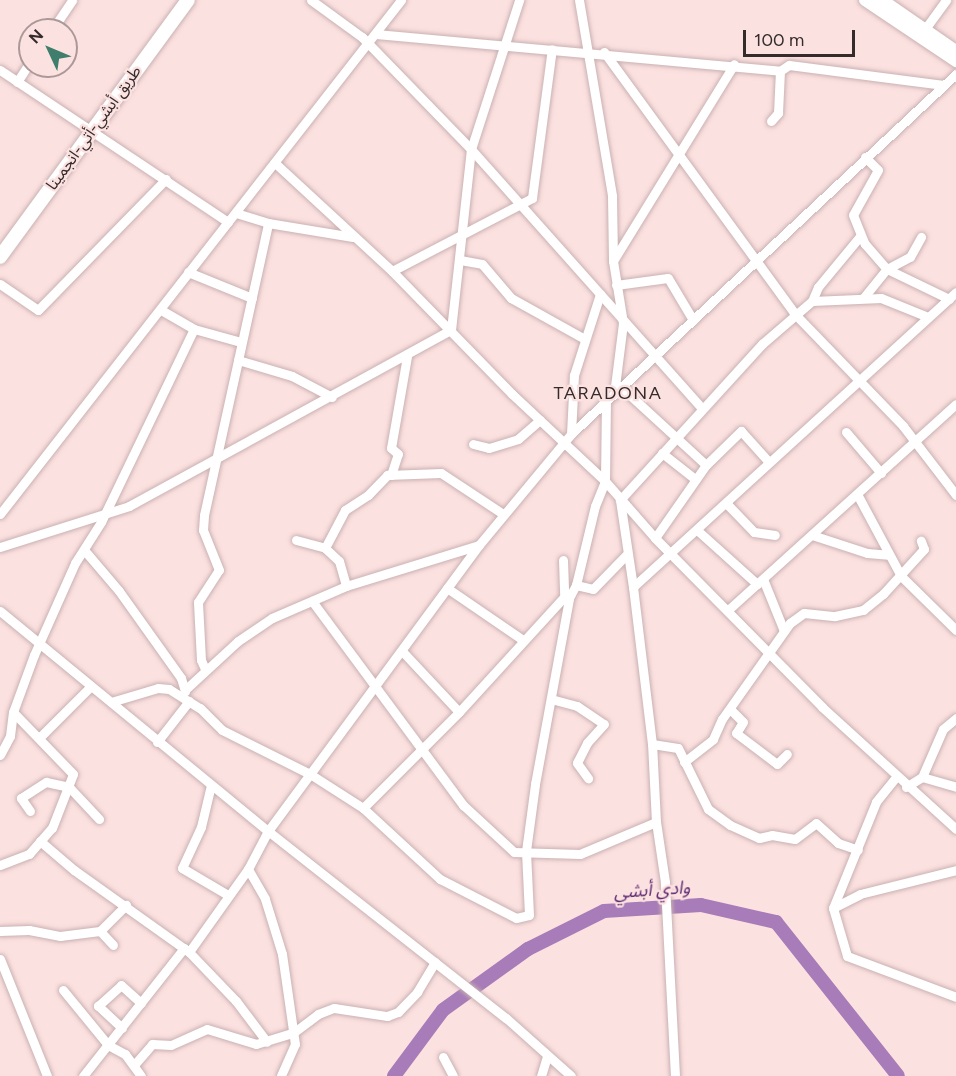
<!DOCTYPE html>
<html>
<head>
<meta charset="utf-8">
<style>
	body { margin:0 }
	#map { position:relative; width:956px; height:1076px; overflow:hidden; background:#fce1e1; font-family:Figtree,"Noto Sans Arabic",sans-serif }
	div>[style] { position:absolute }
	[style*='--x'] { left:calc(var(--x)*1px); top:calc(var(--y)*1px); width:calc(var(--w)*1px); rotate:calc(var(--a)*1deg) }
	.river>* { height:14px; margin:-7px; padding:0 7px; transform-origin:7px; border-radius:7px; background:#a77cb8 }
	.roads { filter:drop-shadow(0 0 2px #cab1b1) drop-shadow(0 0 2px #cab1b1) }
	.minor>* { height:9px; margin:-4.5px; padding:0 4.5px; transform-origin:4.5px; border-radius:4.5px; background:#fff }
	.major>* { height:12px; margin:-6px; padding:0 6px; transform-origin:6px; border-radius:6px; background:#fff }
	.highway>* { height:14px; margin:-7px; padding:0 7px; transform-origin:7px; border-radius:7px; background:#fff }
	span { translate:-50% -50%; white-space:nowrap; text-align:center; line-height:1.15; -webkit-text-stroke:4.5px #fce1e1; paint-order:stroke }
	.street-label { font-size:16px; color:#352b2b }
	.neighbourhood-label { font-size:18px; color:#352b2b; letter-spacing:1.5px }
	.water-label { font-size:18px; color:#5e2972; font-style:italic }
	.north { position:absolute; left:18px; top:18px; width:60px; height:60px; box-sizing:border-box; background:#fce1e1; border:2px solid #ac9898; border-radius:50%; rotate:314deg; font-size:16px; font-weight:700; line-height:24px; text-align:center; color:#352b2b }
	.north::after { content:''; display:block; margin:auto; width:21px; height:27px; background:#3f7e6c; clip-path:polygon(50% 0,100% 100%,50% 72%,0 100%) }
	.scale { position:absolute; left:743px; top:30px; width:112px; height:27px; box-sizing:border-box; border:3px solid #352b2b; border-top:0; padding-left:8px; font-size:18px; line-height:21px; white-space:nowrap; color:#352b2b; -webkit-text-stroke:4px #fce1e1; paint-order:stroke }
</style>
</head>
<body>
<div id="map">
	<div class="river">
		<i style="--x:394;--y:1076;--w:82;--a:-53.4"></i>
		<i style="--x:443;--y:1010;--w:105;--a:-35.7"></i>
		<i style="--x:528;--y:949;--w:85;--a:-26.6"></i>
		<i style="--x:604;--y:911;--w:97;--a:-3.5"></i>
		<i style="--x:701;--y:905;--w:77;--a:12.8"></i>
		<i style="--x:776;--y:922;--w:196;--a:51.6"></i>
	</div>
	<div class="roads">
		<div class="minor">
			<i style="--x:311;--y:0;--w:63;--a:36"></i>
			<i style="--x:362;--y:37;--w:156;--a:45.8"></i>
			<i style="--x:471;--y:149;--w:347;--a:48.3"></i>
			<i style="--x:579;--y:0;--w:199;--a:80.4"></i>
			<i style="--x:612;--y:196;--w:65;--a:89.1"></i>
			<i style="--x:613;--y:261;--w:63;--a:80.8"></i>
			<i style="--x:623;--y:323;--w:72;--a:97.2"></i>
			<i style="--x:925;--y:29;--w:36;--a:-54"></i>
			<i style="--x:52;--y:30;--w:36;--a:-56"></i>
			<i style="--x:376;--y:34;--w:406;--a:5.2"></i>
			<i style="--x:780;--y:71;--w:11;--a:-34"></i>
			<i style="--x:789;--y:65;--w:154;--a:7.4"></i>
			<i style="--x:604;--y:52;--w:323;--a:53.9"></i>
			<i style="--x:794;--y:313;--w:157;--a:46"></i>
			<i style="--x:903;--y:426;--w:87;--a:52.5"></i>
			<i style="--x:0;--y:70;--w:274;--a:33.7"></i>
			<i style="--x:17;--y:82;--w:24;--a:-57"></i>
			<i style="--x:771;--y:121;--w:11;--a:-49"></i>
			<i style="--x:778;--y:113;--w:42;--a:-87.3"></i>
			<i style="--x:865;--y:157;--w:18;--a:45"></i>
			<i style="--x:878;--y:170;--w:51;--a:119.1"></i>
			<i style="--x:853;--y:215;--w:31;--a:68"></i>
			<i style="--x:865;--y:244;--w:33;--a:49"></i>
			<i style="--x:887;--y:269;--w:69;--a:25.8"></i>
			<i style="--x:275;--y:163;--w:159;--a:42.7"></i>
			<i style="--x:392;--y:271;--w:172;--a:45.7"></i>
			<i style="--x:512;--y:394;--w:127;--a:43.1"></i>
			<i style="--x:605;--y:481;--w:76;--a:48.7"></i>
			<i style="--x:655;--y:538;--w:238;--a:45.3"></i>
			<i style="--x:822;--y:707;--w:181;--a:42.3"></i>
			<i style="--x:236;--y:213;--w:34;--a:17"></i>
			<i style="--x:268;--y:223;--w:86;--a:9.4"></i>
			<i style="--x:460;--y:260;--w:22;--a:10"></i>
			<i style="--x:482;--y:264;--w:45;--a:49.5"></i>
			<i style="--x:511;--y:298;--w:82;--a:29.1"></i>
			<i style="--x:613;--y:261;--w:231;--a:-58.4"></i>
			<i style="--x:392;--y:271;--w:158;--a:-27.5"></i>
			<i style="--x:532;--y:198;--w:150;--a:-82.4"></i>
			<i style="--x:188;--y:272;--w:69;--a:22.1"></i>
			<i style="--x:0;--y:284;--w:46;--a:34.4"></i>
			<i style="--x:38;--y:310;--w:183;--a:-45.7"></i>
			<i style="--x:616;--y:285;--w:52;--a:-7.7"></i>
			<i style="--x:668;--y:278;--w:49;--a:59.2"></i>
			<i style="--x:864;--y:297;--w:36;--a:-51"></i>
			<i style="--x:887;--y:269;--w:26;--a:-28"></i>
			<i style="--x:910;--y:257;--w:23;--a:-61"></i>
			<i style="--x:812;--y:301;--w:15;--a:-67"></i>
			<i style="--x:818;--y:287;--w:67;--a:-50.4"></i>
			<i style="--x:194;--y:329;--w:49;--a:15.5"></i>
			<i style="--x:238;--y:360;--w:56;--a:16.5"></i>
			<i style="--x:292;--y:376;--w:45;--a:27.7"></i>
			<i style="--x:621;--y:387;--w:115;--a:42.5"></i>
			<i style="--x:846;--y:432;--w:54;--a:49.5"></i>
			<i style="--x:571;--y:434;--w:59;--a:-87.1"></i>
			<i style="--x:574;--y:375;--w:85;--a:-72.2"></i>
			<i style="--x:473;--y:444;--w:16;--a:14"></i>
			<i style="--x:489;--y:448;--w:30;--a:-17"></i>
			<i style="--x:518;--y:439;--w:29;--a:-41"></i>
			<i style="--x:662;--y:453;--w:42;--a:38.2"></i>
			<i style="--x:391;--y:475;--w:22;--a:-72"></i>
			<i style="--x:398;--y:454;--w:9;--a:-139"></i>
			<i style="--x:391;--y:448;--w:93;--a:-80.1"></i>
			<i style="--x:857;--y:494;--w:93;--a:61.8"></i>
			<i style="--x:901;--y:576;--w:77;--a:44.5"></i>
			<i style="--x:727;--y:504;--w:39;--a:46"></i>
			<i style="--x:754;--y:532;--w:21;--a:8"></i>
			<i style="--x:0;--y:514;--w:652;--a:-52.04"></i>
			<i style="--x:697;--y:530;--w:81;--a:42"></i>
			<i style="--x:812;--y:535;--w:58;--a:18.1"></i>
			<i style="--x:867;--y:553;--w:21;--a:5"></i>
			<i style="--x:655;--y:538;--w:89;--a:-55.1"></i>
			<i style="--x:706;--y:465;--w:49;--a:-44.2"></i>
			<i style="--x:741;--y:431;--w:40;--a:48"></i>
			<i style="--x:296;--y:540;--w:30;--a:15"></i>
			<i style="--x:325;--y:548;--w:19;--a:43"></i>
			<i style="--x:339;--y:561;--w:26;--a:74"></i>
			<i style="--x:0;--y:547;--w:135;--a:-17.6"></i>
			<i style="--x:129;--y:506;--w:367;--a:-28.7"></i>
			<i style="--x:451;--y:330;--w:182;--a:-83.7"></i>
			<i style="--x:471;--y:149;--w:157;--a:-72.1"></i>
			<i style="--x:325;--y:548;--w:43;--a:-62.2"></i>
			<i style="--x:345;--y:510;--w:27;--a:-33"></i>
			<i style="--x:368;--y:495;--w:28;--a:-46"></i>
			<i style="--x:387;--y:475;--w:54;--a:-2.1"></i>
			<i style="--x:441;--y:473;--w:74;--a:33.5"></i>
			<i style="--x:85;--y:551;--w:52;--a:49.6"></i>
			<i style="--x:119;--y:591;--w:107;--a:54.5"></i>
			<i style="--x:181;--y:678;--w:14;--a:73"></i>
			<i style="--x:563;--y:560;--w:37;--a:88"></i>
			<i style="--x:763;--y:579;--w:56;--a:68"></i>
			<i style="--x:576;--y:585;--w:17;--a:13"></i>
			<i style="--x:593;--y:589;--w:49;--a:-45.8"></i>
			<i style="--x:633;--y:587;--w:437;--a:-42.4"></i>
			<i style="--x:447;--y:588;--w:92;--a:34.4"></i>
			<i style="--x:312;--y:601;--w:254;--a:53.5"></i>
			<i style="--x:463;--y:805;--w:69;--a:42.7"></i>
			<i style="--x:514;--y:852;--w:66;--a:1.7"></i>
			<i style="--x:580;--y:854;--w:82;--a:-22.8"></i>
			<i style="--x:728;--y:610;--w:307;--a:-42.1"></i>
			<i style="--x:0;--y:611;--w:347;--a:39.4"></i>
			<i style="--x:268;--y:831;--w:355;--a:-53.6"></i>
			<i style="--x:479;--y:545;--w:144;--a:-50.3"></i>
			<i style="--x:571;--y:434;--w:527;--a:-43.08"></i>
			<i style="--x:402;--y:651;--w:83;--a:46.9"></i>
			<i style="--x:205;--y:669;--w:10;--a:-114"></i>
			<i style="--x:201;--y:660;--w:58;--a:-93"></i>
			<i style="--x:198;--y:602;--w:38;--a:-57"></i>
			<i style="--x:219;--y:570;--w:43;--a:-111.8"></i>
			<i style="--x:203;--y:530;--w:15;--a:-86"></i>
			<i style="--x:204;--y:515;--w:299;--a:-77.6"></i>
			<i style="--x:187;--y:688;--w:69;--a:-42.7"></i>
			<i style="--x:238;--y:641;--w:41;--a:-34.1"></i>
			<i style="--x:272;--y:618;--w:81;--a:-23.4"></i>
			<i style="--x:346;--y:586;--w:139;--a:-17.1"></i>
			<i style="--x:551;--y:699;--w:27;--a:15"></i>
			<i style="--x:577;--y:706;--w:32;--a:34"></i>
			<i style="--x:604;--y:724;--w:25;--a:132"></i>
			<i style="--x:587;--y:743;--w:22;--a:117"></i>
			<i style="--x:577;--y:763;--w:19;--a:54"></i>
			<i style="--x:111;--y:702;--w:49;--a:-16.6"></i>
			<i style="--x:158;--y:688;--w:11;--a:5"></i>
			<i style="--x:169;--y:689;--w:36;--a:32"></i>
			<i style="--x:200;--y:708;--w:31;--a:45"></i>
			<i style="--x:222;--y:730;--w:98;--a:26.6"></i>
			<i style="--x:310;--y:774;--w:63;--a:32.7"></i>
			<i style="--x:363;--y:808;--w:105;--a:42.7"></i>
			<i style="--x:440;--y:879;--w:85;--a:27.2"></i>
			<i style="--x:516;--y:918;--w:13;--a:-13"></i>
			<i style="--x:529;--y:915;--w:64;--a:-92.7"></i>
			<i style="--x:526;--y:851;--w:68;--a:-82.3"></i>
			<i style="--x:535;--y:784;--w:189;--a:-79.6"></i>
			<i style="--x:569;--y:598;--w:15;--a:-62"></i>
			<i style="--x:576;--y:585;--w:81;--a:-76.5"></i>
			<i style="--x:595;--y:506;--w:27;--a:-68"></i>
			<i style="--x:605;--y:481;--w:79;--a:-89.3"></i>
			<i style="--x:730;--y:709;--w:18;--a:45"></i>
			<i style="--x:743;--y:722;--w:13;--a:122"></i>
			<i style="--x:736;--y:733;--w:51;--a:37.1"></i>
			<i style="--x:777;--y:764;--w:14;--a:-45"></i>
			<i style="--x:40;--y:737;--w:72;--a:-45"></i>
			<i style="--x:157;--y:742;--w:52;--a:-52"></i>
			<i style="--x:652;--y:744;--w:26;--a:9"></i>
			<i style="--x:678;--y:748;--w:68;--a:63.8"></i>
			<i style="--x:708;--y:809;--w:27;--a:36"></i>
			<i style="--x:730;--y:825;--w:32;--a:24"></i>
			<i style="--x:759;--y:838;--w:13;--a:-13"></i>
			<i style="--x:772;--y:835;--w:23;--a:10"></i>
			<i style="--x:795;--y:839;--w:26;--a:-37"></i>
			<i style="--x:816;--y:823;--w:30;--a:42"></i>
			<i style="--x:838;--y:843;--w:21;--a:19"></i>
			<i style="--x:0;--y:755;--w:21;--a:-62"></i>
			<i style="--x:10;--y:736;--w:24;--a:-83"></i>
			<i style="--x:13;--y:712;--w:61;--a:-69.8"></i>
			<i style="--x:34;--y:655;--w:101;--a:-66"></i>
			<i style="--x:75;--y:563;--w:49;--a:-57.6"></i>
			<i style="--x:101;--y:522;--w:214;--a:-64.3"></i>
			<i style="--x:194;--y:329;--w:39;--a:-150"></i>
			<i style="--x:684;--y:762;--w:37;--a:-38"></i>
			<i style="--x:713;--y:739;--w:22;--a:-66"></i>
			<i style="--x:722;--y:719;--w:118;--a:-54.7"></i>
			<i style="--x:790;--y:623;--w:17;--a:-36"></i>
			<i style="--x:804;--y:613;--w:31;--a:6"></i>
			<i style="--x:835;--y:616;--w:29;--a:-12"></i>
			<i style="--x:863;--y:610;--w:26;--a:-39"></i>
			<i style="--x:883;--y:594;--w:61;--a:-47.7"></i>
			<i style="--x:924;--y:549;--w:9;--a:-111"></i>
			<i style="--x:896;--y:777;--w:32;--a:129"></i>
			<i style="--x:876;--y:802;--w:114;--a:112.1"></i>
			<i style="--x:833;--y:908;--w:50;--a:73.7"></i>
			<i style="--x:847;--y:956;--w:116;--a:20.6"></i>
			<i style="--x:922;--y:777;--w:35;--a:16"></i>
			<i style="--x:211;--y:785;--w:43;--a:103.4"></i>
			<i style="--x:201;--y:827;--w:45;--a:114.9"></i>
			<i style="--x:182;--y:868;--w:53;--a:30.4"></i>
			<i style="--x:906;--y:787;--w:19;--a:-32"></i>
			<i style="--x:922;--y:777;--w:52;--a:-66.4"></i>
			<i style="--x:943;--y:729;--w:17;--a:-40"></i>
			<i style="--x:363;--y:808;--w:136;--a:-45"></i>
			<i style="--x:459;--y:712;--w:156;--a:-47.6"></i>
			<i style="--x:564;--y:597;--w:5;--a:11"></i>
			<i style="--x:30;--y:811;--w:16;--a:-125"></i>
			<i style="--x:21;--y:798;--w:30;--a:-33"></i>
			<i style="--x:46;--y:782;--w:24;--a:12"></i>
			<i style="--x:69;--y:787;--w:44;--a:46.8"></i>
			<i style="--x:40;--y:841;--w:45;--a:40.5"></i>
			<i style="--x:74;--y:870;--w:141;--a:35.5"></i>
			<i style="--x:189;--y:952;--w:68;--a:46.2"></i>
			<i style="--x:236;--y:1001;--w:51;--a:52.9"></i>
			<i style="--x:0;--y:865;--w:31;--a:-21"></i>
			<i style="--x:29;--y:854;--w:35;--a:-49"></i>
			<i style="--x:52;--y:828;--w:58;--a:-68.7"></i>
			<i style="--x:73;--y:774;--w:86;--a:-134.1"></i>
			<i style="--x:248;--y:869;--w:34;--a:60"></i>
			<i style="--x:265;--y:899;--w:58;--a:72.8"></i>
			<i style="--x:282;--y:954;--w:91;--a:81.8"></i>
			<i style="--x:295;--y:1044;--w:35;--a:114"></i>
			<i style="--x:833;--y:908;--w:30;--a:-27"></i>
			<i style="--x:860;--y:894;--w:99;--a:-14"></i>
			<i style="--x:0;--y:931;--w:29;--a:-2"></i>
			<i style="--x:29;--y:930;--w:32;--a:11"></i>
			<i style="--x:60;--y:936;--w:40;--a:-7.1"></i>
			<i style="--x:100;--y:931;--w:37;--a:-45"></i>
			<i style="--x:100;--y:931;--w:19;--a:47"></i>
			<i style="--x:189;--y:952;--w:102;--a:-54.6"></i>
			<i style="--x:248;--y:869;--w:43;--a:-62.2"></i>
			<i style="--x:268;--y:831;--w:303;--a:38.2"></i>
			<i style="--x:506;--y:1018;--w:87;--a:41.7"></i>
			<i style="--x:0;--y:959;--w:126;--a:68.1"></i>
			<i style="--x:63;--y:990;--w:71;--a:50.7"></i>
			<i style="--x:108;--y:1045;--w:19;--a:28"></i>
			<i style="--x:125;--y:1054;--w:27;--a:54"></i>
			<i style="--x:122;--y:1028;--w:33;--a:-137"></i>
			<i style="--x:98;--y:1006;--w:31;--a:-42"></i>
			<i style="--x:121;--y:985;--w:27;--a:42"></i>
			<i style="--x:443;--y:1057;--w:21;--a:62"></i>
			<i style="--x:134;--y:1065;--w:28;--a:-49"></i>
			<i style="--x:152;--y:1044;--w:19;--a:3"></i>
			<i style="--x:171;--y:1045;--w:39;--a:-24"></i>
			<i style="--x:207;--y:1029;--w:51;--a:17"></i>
			<i style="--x:256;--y:1044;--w:39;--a:-17"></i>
			<i style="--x:293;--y:1033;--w:31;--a:-37"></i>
			<i style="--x:318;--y:1014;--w:17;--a:-21"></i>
			<i style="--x:334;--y:1008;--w:54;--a:8.6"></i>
			<i style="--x:387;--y:1016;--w:12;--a:-20"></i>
			<i style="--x:398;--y:1012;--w:28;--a:-46"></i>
			<i style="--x:417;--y:992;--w:35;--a:-59"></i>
			<i style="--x:83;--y:1076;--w:163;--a:-51.7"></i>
			<i style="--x:541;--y:1076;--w:21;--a:-73"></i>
			<i style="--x:675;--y:1076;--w:194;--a:-93"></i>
			<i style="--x:665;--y:882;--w:61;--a:-98.5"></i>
			<i style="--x:656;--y:822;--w:78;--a:-92.9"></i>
			<i style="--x:652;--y:744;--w:158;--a:-96.9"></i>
			<i style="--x:633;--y:587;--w:88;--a:-98.5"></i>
			<i style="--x:620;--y:500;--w:211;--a:-47.7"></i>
			<i style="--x:762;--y:344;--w:66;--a:-40.7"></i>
			<i style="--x:812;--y:301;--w:69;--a:-2.5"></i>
			<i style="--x:881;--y:298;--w:51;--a:22"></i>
		</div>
		<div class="major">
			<i style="--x:865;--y:0;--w:110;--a:33.8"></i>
			<i style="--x:882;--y:0;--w:90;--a:34.6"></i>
		</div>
		<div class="highway">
			<i style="--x:0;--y:257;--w:318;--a:-53.8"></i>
		</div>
	</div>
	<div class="street-label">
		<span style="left:94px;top:128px;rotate:-54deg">طريق أبشي-أتي-انجمينا</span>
	</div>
	<div class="neighbourhood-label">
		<span style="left:608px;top:393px">TARADONA</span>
	</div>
	<div class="water-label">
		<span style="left:652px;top:890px;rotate:-4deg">وادي أبشي</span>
	</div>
	<div class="north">N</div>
	<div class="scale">100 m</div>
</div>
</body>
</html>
